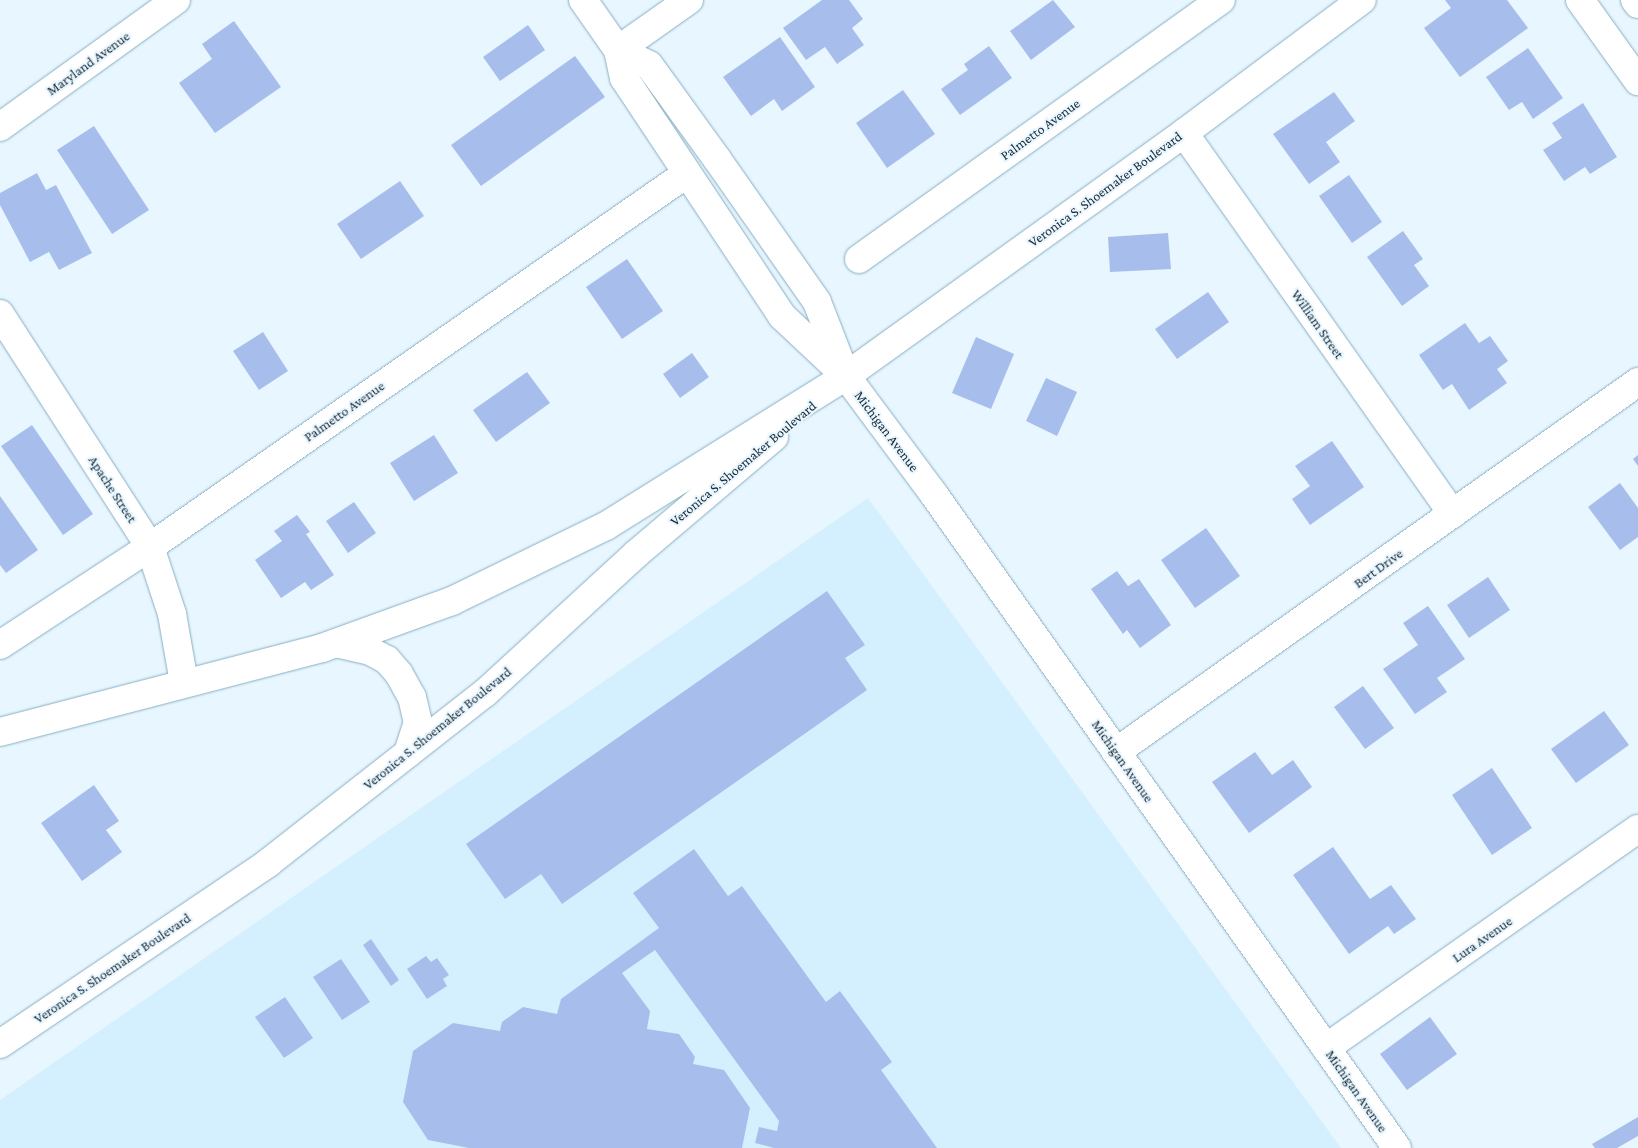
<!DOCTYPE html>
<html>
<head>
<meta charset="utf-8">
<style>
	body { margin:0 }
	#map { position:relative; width:1638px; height:1148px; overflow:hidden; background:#e7f6ff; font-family:"Crimson Pro",serif }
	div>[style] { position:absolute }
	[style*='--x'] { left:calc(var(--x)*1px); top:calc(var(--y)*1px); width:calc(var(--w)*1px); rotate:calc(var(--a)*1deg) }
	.built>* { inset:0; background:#d4f0ff }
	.building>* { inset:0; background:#a7beec }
	.roads { filter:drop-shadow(0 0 1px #87aec1) drop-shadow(0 0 1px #87aec1) }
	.street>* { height:28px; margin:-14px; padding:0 14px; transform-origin:14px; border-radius:14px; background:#fff }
	.secondary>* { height:28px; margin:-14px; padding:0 14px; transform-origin:14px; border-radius:14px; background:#fff }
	span { translate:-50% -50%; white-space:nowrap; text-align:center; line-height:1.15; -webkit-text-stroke:4px #e7f6ff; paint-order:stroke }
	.street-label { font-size:14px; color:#192830 }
</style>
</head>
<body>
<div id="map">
	<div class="built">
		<i style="clip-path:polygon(868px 498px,1341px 1148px,0 1148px,0 1100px)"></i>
	</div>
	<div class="building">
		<i style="clip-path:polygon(822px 0,849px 0,863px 19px,852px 28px,864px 45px,837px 64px,825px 47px,806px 60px,783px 28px)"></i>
		<i style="clip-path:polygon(1053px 0,1075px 27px,1031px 60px,1010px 31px)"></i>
		<i style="clip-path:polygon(1445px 0,1507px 0,1528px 28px,1460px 77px,1424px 28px,1451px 8px)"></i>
		<i style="clip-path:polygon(234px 21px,281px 87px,215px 133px,179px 83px,212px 59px,202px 44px)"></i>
		<i style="clip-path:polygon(528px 25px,545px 50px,500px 81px,483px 57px)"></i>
		<i style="clip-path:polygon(780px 37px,815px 87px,782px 111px,774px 99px,751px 116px,723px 77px)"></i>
		<i style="clip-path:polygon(989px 46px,1012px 78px,960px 115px,941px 89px,968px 70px,964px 64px)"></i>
		<i style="clip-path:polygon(1528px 48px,1563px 98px,1533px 119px,1522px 102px,1509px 110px,1486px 77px)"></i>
		<i style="clip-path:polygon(575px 56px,605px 97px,481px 186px,451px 145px)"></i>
		<i style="clip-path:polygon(903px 90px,935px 134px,887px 168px,856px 123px)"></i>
		<i style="clip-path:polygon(1334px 92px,1355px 121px,1326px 142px,1340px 162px,1309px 184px,1273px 134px)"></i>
		<i style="clip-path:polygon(1583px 103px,1617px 157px,1590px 174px,1585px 167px,1564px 181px,1543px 150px,1562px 138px,1552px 123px)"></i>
		<i style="clip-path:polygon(94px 126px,149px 210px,112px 234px,57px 150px)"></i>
		<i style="clip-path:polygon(37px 173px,46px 190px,56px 185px,92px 253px,59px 270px,49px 252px,30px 262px,0 205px,0 193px)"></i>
		<i style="clip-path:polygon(1349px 175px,1382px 222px,1352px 243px,1319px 196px)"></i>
		<i style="clip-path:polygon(400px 181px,424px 216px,361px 259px,337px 224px)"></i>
		<i style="clip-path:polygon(1403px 231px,1423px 259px,1414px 265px,1429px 286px,1402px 306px,1367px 257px)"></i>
		<i style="clip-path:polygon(1168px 233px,1171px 269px,1110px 272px,1108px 237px)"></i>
		<i style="clip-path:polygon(627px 259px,663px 311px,622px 339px,586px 287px)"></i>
		<i style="clip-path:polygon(1208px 292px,1229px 322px,1177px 359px,1155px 329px)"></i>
		<i style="clip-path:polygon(1465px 323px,1479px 343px,1490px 336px,1508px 361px,1497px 369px,1507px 383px,1469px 410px,1452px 384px,1443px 390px,1419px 355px)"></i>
		<i style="clip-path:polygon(263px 332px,288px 371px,259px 390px,233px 351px)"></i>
		<i style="clip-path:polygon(976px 337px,1014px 354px,991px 409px,952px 393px)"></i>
		<i style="clip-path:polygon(692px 353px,709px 377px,680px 398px,663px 374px)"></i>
		<i style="clip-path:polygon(527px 372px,550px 403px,496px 442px,473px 410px)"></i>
		<i style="clip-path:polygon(1046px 378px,1077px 392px,1057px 436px,1026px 421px)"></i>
		<i style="clip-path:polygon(32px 425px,93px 514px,63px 535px,1px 446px)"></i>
		<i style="clip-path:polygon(434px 435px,458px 473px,414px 501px,390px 463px)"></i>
		<i style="clip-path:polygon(1332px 441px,1364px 487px,1310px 525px,1292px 499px,1310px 486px,1295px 466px)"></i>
		<i style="clip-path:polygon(1638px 455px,1638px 466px,1633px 459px)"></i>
		<i style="clip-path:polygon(1620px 483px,1638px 508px,1638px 537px,1620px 550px,1588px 507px)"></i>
		<i style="clip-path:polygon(0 496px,38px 550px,6px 573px,0 565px)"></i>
		<i style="clip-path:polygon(354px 502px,376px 533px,348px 553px,326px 521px)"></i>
		<i style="clip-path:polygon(297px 515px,310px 532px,306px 534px,334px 575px,311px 590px,305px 582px,281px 598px,255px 560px,282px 541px,274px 531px)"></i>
		<i style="clip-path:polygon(1206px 528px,1240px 576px,1195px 608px,1161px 560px)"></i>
		<i style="clip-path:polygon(1117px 571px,1128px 586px,1139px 579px,1171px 625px,1140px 648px,1127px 630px,1123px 634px,1091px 589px)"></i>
		<i style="clip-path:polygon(1488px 577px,1510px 610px,1469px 638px,1447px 605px)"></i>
		<i style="clip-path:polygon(827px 591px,865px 645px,845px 658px,867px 690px,562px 904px,541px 874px,505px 899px,466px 844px)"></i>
		<i style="clip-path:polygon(1428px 606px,1465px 659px,1437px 678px,1447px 692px,1415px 714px,1383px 669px,1418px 645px,1403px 623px)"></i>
		<i style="clip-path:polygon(1363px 686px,1394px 728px,1365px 749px,1334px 707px)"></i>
		<i style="clip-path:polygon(1604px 711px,1629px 745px,1576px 783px,1551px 749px)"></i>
		<i style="clip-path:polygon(1255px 752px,1272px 775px,1293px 760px,1312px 787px,1249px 833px,1212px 782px)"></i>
		<i style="clip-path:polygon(1492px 768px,1532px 828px,1492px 855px,1452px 795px)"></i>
		<i style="clip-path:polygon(94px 785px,119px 821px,106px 830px,122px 852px,82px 881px,41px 823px)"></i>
		<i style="clip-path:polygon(1333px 847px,1370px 899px,1391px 885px,1416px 919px,1394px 934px,1388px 926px,1349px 954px,1293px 875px)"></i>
		<i style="clip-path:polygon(694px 849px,728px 896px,742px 886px,826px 1002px,840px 991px,892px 1062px,881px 1070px,937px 1148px,774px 1148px,755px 1143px,759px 1127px,777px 1131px,779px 1121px,655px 950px,622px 973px,650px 1011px,647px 1029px,679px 1034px,695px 1057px,693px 1064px,724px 1070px,750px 1108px,742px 1148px,469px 1148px,428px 1140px,403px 1102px,413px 1051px,453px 1023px,500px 1031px,502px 1022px,523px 1007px,557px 1014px,561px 999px,659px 928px,633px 893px)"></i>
		<i style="clip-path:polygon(371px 939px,399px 980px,391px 986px,363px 945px)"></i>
		<i style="clip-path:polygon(426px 956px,431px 962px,437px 958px,449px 975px,443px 979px,447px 986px,427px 999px,407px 969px)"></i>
		<i style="clip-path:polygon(341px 959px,370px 1002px,342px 1020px,313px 977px)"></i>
		<i style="clip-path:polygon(285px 997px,313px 1038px,284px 1058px,255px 1017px)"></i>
		<i style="clip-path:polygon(1430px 1017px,1457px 1054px,1407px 1090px,1380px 1054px)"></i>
		<i style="clip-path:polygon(1638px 1117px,1638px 1136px,1617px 1148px,1595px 1148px,1592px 1144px)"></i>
	</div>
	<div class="roads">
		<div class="street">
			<i style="--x:1580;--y:0;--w:100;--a:54.4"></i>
			<i style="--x:1635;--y:0;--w:5;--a:53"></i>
			<i style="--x:618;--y:50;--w:87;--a:-35.2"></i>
			<i style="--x:0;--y:127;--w:217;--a:-35.8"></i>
			<i style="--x:1184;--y:133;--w:466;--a:54.8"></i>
			<i style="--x:859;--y:259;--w:445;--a:-35.6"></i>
			<i style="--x:0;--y:314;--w:277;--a:57.2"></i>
			<i style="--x:150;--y:547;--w:71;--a:71.8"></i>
			<i style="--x:172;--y:614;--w:70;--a:80.1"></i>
			<i style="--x:0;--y:645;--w:179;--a:-33.2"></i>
			<i style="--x:150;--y:547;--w:653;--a:-34.83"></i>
			<i style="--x:1116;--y:752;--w:640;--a:-35.33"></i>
			<i style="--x:1326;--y:1048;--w:381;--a:-35.1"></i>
		</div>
		<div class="secondary">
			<i style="--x:583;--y:0;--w:61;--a:55"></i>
			<i style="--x:618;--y:50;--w:29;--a:78"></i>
			<i style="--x:624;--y:78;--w:286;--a:56.4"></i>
			<i style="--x:782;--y:316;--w:88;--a:43.2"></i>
			<i style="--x:846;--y:376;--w:149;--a:53.4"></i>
			<i style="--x:935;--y:496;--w:799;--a:54.68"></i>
			<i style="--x:618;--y:50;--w:34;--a:26"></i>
			<i style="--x:649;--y:65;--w:116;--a:54.1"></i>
			<i style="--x:717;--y:159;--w:174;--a:55"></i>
			<i style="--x:817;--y:302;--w:72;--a:68.8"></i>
			<i style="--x:336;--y:643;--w:35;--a:13"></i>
			<i style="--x:370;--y:651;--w:19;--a:28"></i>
			<i style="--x:387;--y:660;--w:18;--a:49"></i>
			<i style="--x:399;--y:674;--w:26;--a:61"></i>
			<i style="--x:412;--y:697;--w:26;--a:77"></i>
			<i style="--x:418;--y:722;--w:33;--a:108"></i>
			<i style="--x:0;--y:732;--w:333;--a:-14.6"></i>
			<i style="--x:322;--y:648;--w:138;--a:-19.9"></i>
			<i style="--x:452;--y:601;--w:171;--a:-26"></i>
			<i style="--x:606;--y:526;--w:283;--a:-32"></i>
			<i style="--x:846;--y:376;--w:416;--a:-35.7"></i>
			<i style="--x:1184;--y:133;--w:222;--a:-36.8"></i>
			<i style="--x:0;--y:1044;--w:323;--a:-34"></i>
			<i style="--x:268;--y:863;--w:276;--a:-38.1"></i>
			<i style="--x:485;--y:693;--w:205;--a:-42.6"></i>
			<i style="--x:636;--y:554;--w:181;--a:-40.3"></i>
		</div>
	</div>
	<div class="street-label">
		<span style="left:88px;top:63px;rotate:-36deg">Maryland Avenue</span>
		<span style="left:1040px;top:129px;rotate:-36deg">Palmetto Avenue</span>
		<span style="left:1105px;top:189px;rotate:-36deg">Veronica S. Shoemaker Boulevard</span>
		<span style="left:1318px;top:324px;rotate:55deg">William Street</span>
		<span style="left:344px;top:411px;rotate:-35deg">Palmetto Avenue</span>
		<span style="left:887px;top:431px;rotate:53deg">Michigan Avenue</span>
		<span style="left:743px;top:463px;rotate:-40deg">Veronica S. Shoemaker Boulevard</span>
		<span style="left:113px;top:489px;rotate:57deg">Apache Street</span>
		<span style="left:1378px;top:568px;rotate:-36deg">Bert Drive</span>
		<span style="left:437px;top:728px;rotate:-39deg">Veronica S. Shoemaker Boulevard</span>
		<span style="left:1123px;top:761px;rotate:55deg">Michigan Avenue</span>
		<span style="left:1482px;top:939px;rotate:-35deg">Lura Avenue</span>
		<span style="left:112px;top:968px;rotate:-34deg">Veronica S. Shoemaker Boulevard</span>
		<span style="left:1357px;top:1091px;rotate:55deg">Michigan Avenue</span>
	</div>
</div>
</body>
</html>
